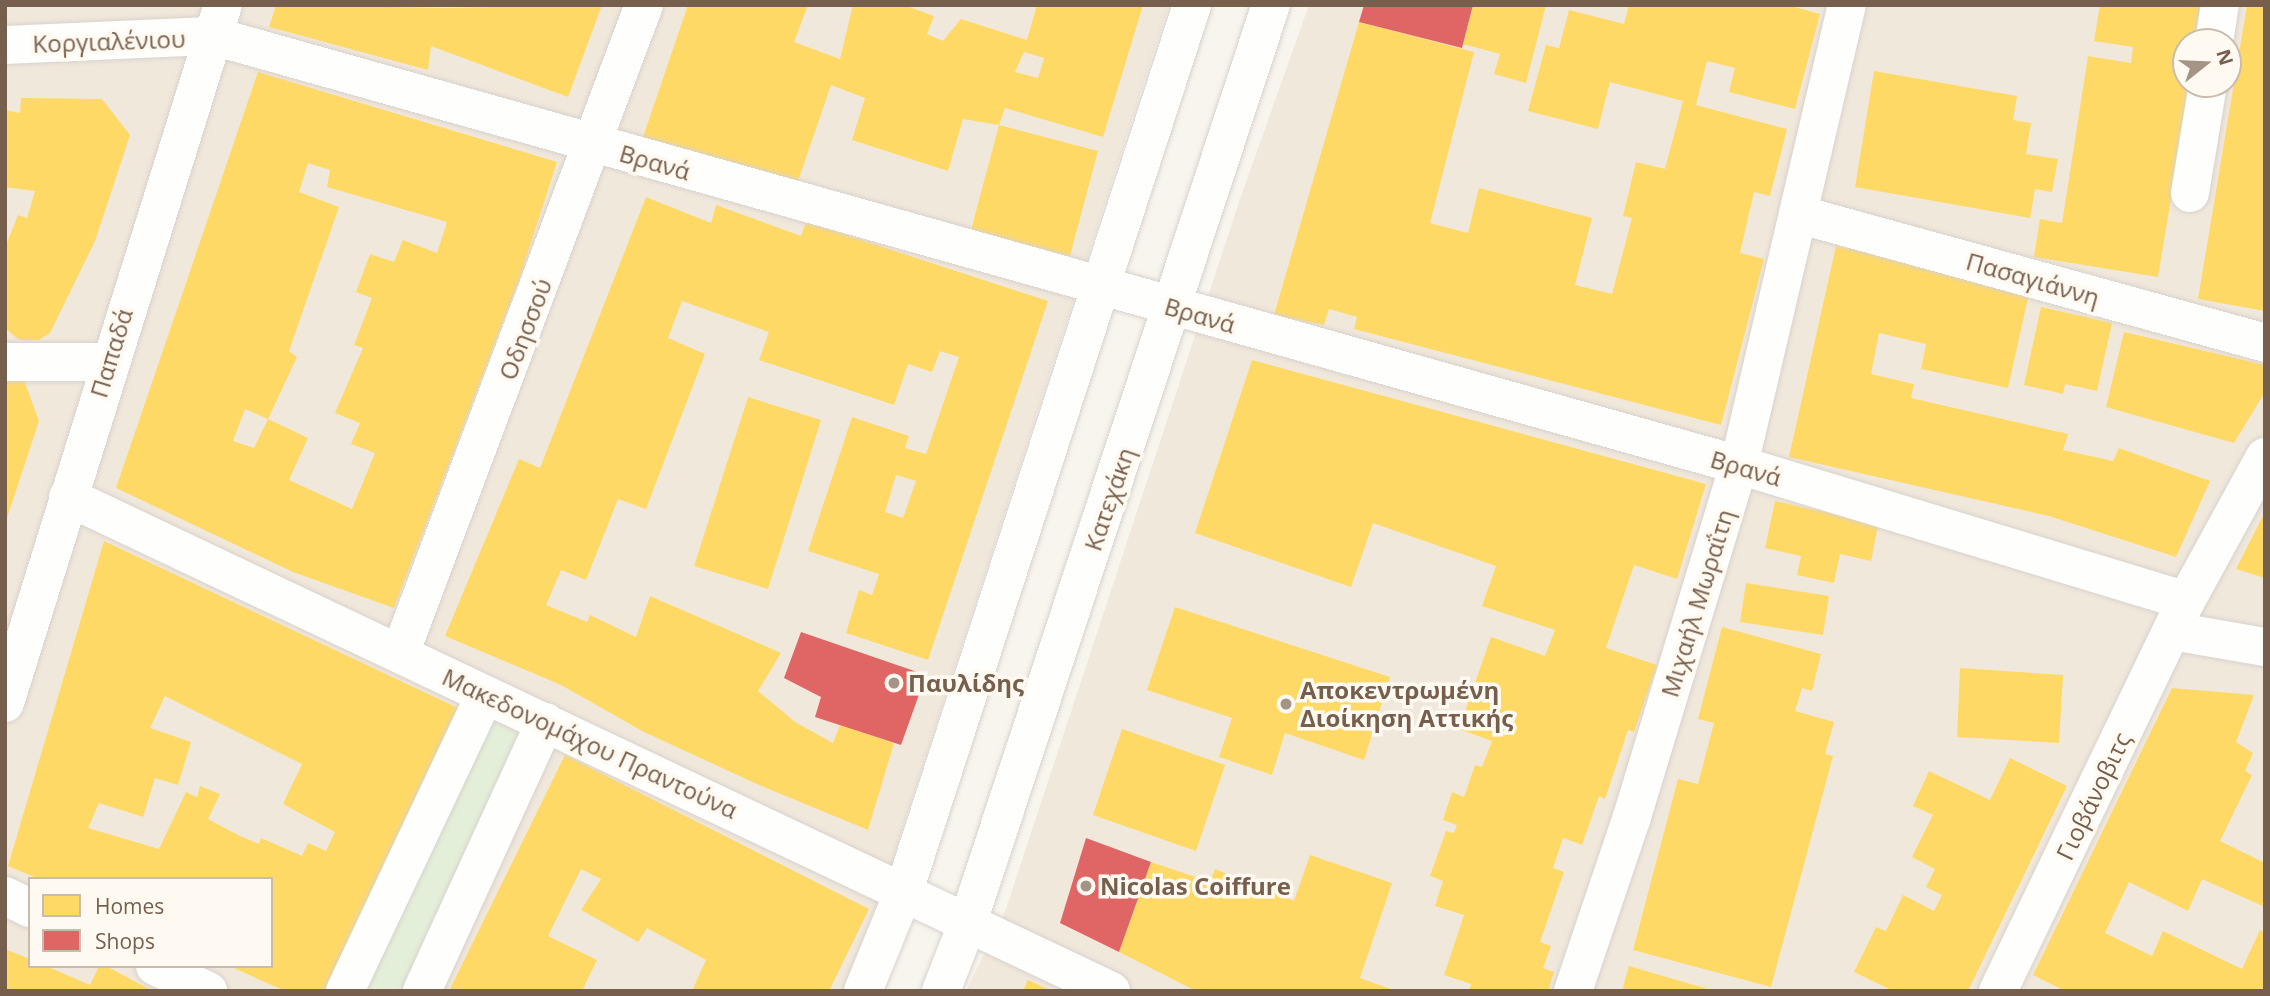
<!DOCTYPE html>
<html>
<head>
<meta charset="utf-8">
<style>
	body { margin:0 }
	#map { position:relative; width:2270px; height:996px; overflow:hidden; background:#f8f5ee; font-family:"Open Sans",sans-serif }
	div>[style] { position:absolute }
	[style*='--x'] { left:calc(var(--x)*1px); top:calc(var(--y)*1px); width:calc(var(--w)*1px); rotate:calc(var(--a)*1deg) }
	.residential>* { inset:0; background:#f1e8dc }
	.green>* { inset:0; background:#e4efd9 }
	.homes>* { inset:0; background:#ffd966 }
	.shops>* { inset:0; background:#e06666 }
	.roads { filter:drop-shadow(0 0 2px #d7d2cc) drop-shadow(0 0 2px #d7d2cc) }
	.street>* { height:38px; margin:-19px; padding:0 19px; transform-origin:19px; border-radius:19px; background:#fefefc }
	.secondary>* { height:38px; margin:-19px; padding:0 19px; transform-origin:19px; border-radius:19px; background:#fefefc }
	.dots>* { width:19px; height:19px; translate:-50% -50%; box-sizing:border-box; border:4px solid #fffaf1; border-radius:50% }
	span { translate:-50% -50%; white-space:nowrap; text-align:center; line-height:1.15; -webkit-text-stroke:7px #fffaf1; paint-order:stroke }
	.street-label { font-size:24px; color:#775f4d }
	.poi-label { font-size:24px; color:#775f4d; font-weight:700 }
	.left { translate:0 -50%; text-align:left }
	.frame { position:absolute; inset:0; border:7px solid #775f4d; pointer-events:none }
	.legend { position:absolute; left:28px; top:877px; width:245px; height:91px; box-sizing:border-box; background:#fffaf1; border:2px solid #c9bcaf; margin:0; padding:9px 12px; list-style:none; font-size:21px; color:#775f4d }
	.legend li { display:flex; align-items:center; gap:14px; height:35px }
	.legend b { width:35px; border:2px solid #c9bcaf }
	.north { position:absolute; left:2172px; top:28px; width:70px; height:70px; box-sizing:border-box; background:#fffaf1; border:2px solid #c9bcaf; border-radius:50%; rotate:72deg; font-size:19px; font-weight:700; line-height:28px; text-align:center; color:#775f4d }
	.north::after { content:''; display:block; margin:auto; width:24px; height:32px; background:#a49485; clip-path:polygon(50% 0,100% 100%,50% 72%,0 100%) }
</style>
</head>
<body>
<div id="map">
	<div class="residential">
		<i style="clip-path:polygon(evenodd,5px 5px,1169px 5px,900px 836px,879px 917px,844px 991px,5px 991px,5px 5px,30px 879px,271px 879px,271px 966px,30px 966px,30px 879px)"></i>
		<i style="clip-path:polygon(evenodd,1309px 5px,2265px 5px,2265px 991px,966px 991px,1006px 909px,1241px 196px,1309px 5px,2186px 42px,2228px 42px,2228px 84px,2186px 84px,2186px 42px)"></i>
	</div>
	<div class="green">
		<i style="clip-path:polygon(489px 721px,520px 735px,402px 991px,364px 991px)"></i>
	</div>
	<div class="homes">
		<i style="clip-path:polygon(276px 5px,446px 8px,602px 5px,568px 97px,431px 46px,428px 70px,269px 27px)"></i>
		<i style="clip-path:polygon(evenodd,688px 5px,808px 5px,794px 42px,840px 59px,853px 5px,904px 5px,934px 16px,927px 34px,943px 41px,961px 19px,1027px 40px,1037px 5px,1143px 5px,1103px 137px,1005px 108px,999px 125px,963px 119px,948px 171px,852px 140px,865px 98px,831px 85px,797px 184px,642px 140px,688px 5px,1024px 52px,1044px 58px,1038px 78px,1015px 72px,1024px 52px)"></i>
		<i style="clip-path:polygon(1473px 5px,1546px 5px,1526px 83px,1494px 74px,1500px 54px,1463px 44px)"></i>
		<i style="clip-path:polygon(1629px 5px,1787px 5px,1820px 14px,1795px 109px,1729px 92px,1735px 68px,1707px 61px,1696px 105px,1787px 129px,1770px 196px,1754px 192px,1740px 253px,1764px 259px,1721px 425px,1354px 329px,1357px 317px,1329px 309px,1324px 325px,1274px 315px,1359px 22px,1474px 52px,1430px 223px,1468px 233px,1479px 188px,1592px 218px,1575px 285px,1612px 294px,1632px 218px,1623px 216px,1636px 162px,1665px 169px,1683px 101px,1610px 82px,1598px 129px,1528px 111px,1546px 45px,1559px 48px,1569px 10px,1624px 24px)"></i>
		<i style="clip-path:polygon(2100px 5px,2203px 5px,2197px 42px,2186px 42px,2186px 84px,2190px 84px,2158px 277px,2034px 257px,2040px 219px,2062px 223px,2088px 56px,2131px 63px,2133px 47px,2094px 41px)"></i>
		<i style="clip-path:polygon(2247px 5px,2265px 5px,2265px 311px,2198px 299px)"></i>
		<i style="clip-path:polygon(1874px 71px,2017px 96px,2013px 120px,2031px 123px,2026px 154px,2058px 159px,2052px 192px,2035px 189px,2030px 218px,1855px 187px)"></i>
		<i style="clip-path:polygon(evenodd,258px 72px,557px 162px,519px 280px,394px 608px,293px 572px,116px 488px,258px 72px,308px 163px,330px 170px,327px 187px,447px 222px,437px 253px,403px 240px,394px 262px,370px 254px,356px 292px,372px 298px,354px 345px,363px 348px,335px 413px,360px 423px,351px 444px,375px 453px,352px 509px,289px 480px,308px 438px,268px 419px,254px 448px,233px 441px,245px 409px,268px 419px,297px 357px,289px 351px,339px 207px,299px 192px,308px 163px)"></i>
		<i style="clip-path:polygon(21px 98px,102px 99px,130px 135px,95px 241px,50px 333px,39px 340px,19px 340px,5px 328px,5px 248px,18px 215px,27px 218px,35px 191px,5px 187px,5px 110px,20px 113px)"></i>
		<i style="clip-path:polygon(999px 125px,1098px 151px,1070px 256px,971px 230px)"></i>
		<i style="clip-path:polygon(evenodd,646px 197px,711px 223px,716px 205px,801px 236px,806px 222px,1048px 301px,928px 660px,846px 633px,859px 590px,872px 595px,879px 574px,808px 551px,852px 417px,909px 436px,905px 448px,926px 454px,959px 357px,940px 351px,932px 372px,908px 364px,894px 405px,759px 360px,769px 332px,682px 301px,668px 338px,705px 354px,646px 509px,618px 499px,586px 580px,561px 570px,546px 605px,587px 622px,590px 615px,636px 637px,650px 596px,781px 653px,758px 691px,795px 722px,833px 743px,840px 725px,894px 743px,868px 830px,759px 785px,644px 732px,561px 685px,445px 636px,519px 459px,540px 468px,646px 197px,896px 475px,916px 481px,903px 518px,885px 512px,896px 475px)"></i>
		<i style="clip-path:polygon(1836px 246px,2030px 289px,2008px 388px,1921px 369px,1926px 344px,1879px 333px,1871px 374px,1914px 384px,1911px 398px,2068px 434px,2063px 450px,2113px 461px,2119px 448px,2210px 481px,2176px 557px,2049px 516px,1789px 457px)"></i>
		<i style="clip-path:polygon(2041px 307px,2112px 323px,2097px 391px,2065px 384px,2063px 394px,2024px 385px)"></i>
		<i style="clip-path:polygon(2124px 332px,2265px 365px,2265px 392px,2234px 443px,2106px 407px)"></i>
		<i style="clip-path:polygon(1252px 360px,1706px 484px,1677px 579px,1634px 565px,1606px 648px,1657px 665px,1634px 732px,1628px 730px,1605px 799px,1599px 796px,1582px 845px,1563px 838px,1553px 868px,1564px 872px,1540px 942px,1551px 946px,1543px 968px,1554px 972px,1548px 991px,1469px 991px,1471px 984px,1444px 975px,1464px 915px,1435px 906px,1443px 881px,1430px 876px,1446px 831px,1454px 833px,1457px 825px,1443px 820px,1452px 792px,1464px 797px,1475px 765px,1482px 767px,1492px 741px,1459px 729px,1491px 637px,1545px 656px,1555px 630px,1482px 606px,1496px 566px,1373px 523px,1351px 587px,1195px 533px)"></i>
		<i style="clip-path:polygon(24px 380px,39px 421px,6px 521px,5px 381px)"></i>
		<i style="clip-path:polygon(748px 397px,821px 420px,768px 589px,694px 566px)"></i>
		<i style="clip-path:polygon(1775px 501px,1855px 519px,1879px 520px,1871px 561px,1840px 554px,1834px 583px,1797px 575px,1801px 556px,1765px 548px)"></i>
		<i style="clip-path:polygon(2265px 512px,2265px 578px,2236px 569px)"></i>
		<i style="clip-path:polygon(evenodd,104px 541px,462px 710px,327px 991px,285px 991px,229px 966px,271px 966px,271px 879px,39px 879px,8px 866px,104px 541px,165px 696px,302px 764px,283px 804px,335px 832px,326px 851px,308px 843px,302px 856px,261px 838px,259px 844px,238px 835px,208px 819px,220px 794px,200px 786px,197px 797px,186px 792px,159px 849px,88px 828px,99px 803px,143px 817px,155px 778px,178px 785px,191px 742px,150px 728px,165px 696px)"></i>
		<i style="clip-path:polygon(1746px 583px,1829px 596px,1823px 635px,1740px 622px)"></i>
		<i style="clip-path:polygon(1175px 607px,1390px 677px,1364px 760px,1285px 733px,1272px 775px,1219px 757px,1232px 718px,1147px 690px)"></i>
		<i style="clip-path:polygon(1722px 627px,1821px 654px,1812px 691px,1802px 688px,1795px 711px,1834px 722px,1825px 754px,1833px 756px,1771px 987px,1633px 950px,1678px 779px,1698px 784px,1714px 723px,1698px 719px)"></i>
		<i style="clip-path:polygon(1960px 668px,2063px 675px,2059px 743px,1957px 737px)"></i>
		<i style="clip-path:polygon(2172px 688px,2254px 695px,2236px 742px,2253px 753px,2245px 771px,2252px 775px,2220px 841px,2265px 863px,2265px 907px,2202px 879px,2188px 911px,2129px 882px,2105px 933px,2152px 956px,2163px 931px,2242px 969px,2260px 930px,2265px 933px,2265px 991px,2065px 991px,2033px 975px)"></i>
		<i style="clip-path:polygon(1122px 729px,1225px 765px,1196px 851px,1093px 815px)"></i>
		<i style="clip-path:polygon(565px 755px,869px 909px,829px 991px,692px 991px,706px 960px,647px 928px,638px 942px,581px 910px,601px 879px,581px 869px,548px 936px,597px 960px,582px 991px,449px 991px)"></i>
		<i style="clip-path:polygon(2010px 758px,2067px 786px,1968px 991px,1893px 991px,1854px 972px,1876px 927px,1886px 931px,1903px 895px,1934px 911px,1942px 895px,1926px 887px,1935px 869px,1912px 857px,1933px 815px,1913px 806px,1929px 771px,1990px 800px)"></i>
		<i style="clip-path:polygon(1310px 855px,1392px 883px,1360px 978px,1396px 991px,1196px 991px,1119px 952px,1151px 862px,1210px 882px,1215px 869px,1294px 901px)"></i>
		<i style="clip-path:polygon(5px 949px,30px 959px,30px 966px,46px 966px,90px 985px,99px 966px,106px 966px,153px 991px,5px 991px)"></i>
		<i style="clip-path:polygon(1629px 966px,1711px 990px,1710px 991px,1622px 991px)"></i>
		<i style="clip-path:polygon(1028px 980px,1052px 991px,1023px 991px)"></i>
	</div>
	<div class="shops">
		<i style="clip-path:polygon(1364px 5px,1473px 5px,1462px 48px,1359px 22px)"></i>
		<i style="clip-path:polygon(801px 632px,926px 675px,901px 745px,815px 717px,821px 697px,784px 678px)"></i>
		<i style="clip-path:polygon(1086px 838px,1151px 862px,1119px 952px,1060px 923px)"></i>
	</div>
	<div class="roads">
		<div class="street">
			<i style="--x:2214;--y:42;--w:37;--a:-81"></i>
			<i style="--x:5;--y:45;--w:208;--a:-2.5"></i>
			<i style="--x:213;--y:36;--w:1585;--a:15.7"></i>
			<i style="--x:1739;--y:465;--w:467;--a:16.9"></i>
			<i style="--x:2190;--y:193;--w:110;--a:-80.6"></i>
			<i style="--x:1801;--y:215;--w:481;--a:15.4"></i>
			<i style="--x:5;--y:362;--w:103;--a:0"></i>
			<i style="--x:68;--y:497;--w:1154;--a:25.34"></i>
			<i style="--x:2172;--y:631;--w:94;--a:9.8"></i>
			<i style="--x:401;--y:651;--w:690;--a:-69.39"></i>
			<i style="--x:5;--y:703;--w:731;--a:-72.66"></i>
			<i style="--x:5;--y:896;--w:28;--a:26"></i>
			<i style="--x:155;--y:966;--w:59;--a:25.3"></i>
			<i style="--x:345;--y:991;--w:325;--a:-64.7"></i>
			<i style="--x:422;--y:991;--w:296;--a:-65.4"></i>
			<i style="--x:1573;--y:991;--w:181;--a:-71.3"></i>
			<i style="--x:1631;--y:820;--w:371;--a:-73.1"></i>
			<i style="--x:1739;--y:465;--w:473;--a:-76.8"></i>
			<i style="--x:1998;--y:991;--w:433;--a:-64.3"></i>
			<i style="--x:2186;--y:601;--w:164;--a:-61.3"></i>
		</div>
		<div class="secondary">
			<i style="--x:863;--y:991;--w:108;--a:-67.7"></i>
			<i style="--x:904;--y:891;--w:932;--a:-71.99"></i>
			<i style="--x:941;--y:991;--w:74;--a:-68.6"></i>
			<i style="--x:968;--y:922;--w:966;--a:-71.72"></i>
		</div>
	</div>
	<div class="dots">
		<i style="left:894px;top:683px;background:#a49485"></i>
		<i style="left:1286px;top:704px;background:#a49485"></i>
		<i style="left:1086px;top:886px;background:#a49485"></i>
	</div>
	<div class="street-label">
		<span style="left:109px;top:41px;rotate:-2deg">Κοργιαλένιου</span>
		<span style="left:655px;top:162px;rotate:16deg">Βρανά</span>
		<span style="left:2033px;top:279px;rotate:16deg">Πασαγιάννη</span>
		<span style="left:1200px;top:315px;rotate:16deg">Βρανά</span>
		<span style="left:525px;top:329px;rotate:-69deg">Οδησσού</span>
		<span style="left:111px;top:353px;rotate:-73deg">Παπαδά</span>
		<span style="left:1746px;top:468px;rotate:16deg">Βρανά</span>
		<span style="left:1109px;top:499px;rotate:-71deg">Κατεχάκη</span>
		<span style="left:1697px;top:603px;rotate:-73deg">Μιχαήλ Μωραΐτη</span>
		<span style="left:590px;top:743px;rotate:25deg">Μακεδονομάχου Πραντούνα</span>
		<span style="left:2093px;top:796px;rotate:-64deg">Γιοβάνοβιτς</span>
	</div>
	<div class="poi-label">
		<span class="left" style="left:908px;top:683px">Παυλίδης</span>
		<span class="left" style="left:1300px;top:704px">Αποκεντρωμένη<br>Διοίκηση Αττικής</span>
		<span class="left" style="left:1100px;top:886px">Nicolas Coiffure</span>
	</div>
	<div class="frame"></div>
	<ul class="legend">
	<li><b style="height:19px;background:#ffd966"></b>Homes</li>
	<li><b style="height:19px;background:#e06666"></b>Shops</li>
	</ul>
	<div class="north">N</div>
</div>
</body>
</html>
